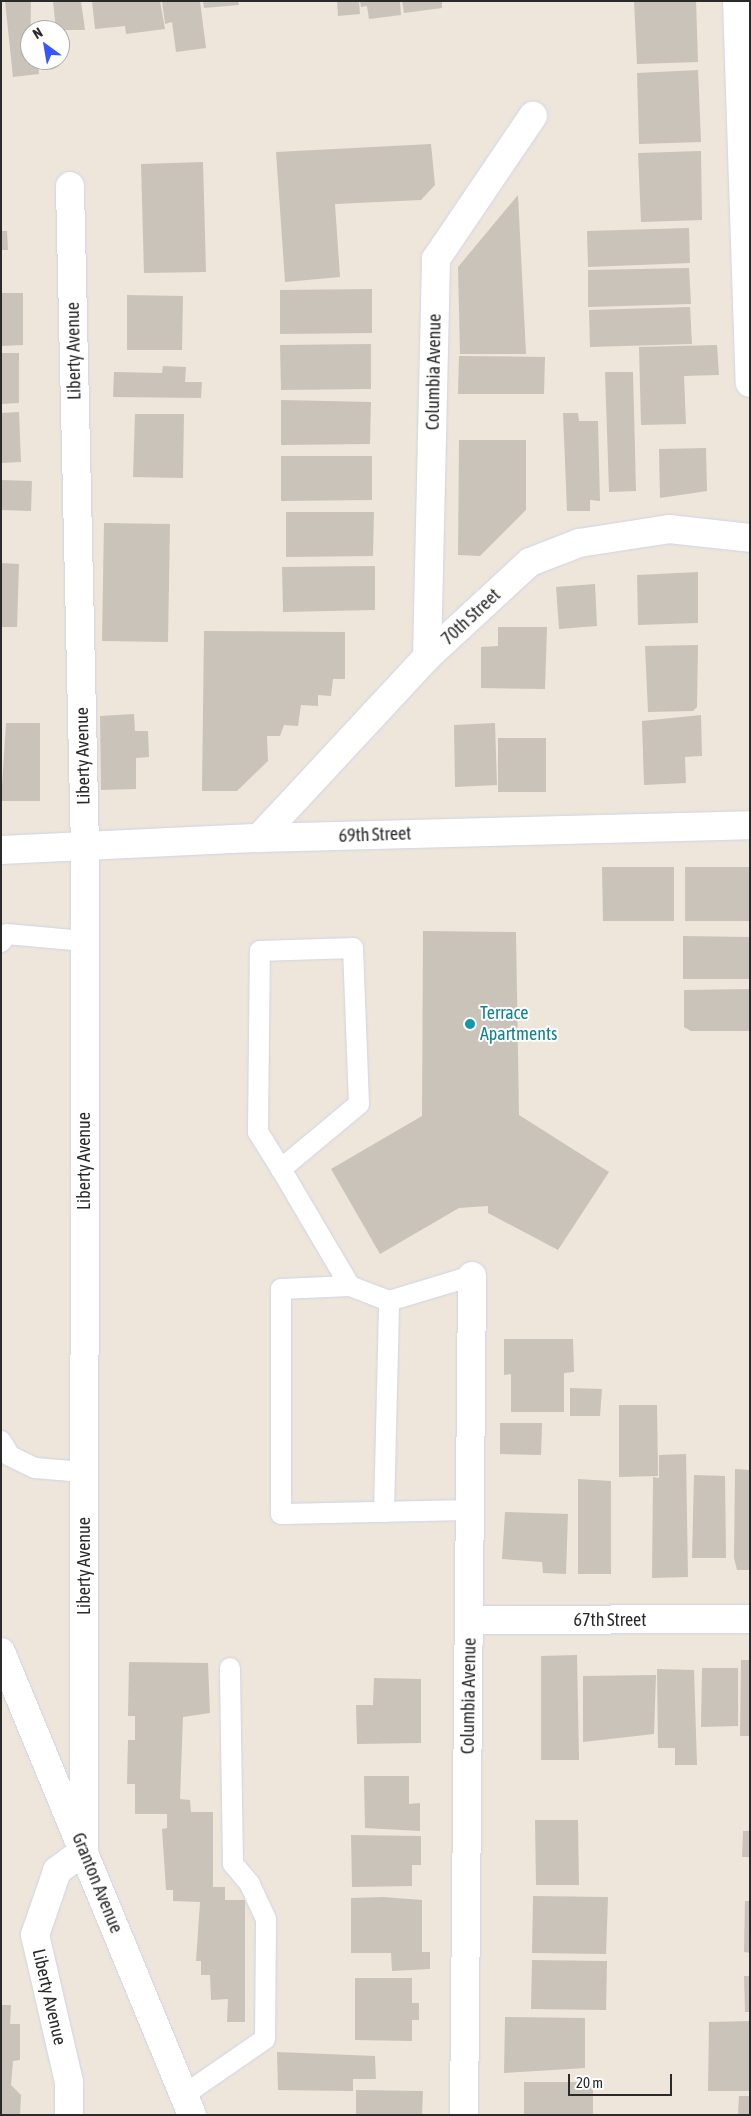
<!DOCTYPE html>
<html>
<head>
<meta charset="utf-8">
<style>
	body { margin:0 }
	#map { position:relative; width:751px; height:2116px; overflow:hidden; background:#eee6da; font-family:"Asap Condensed",sans-serif }
	div>[style] { position:absolute }
	[style*='--x'] { left:calc(var(--x)*1px); top:calc(var(--y)*1px); width:calc(var(--w)*1px); rotate:calc(var(--a)*1deg) }
	.building>* { inset:0; background:#c9c3ba }
	.roads { filter:drop-shadow(0 0 1px #cfd3e5) drop-shadow(0 0 1px #cfd3e5) }
	.lane>* { height:20px; margin:-10px; padding:0 10px; transform-origin:10px; border-radius:10px; background:#fff }
	.street>* { height:28px; margin:-14px; padding:0 14px; transform-origin:14px; border-radius:14px; background:#fff }
	.secondary>* { height:28px; margin:-14px; padding:0 14px; transform-origin:14px; border-radius:14px; background:#fff }
	.dots>* { width:14px; height:14px; translate:-50% -50%; box-sizing:border-box; border:2px solid #fff; border-radius:50% }
	span { translate:-50% -50%; white-space:nowrap; text-align:center; line-height:1.15; -webkit-text-stroke:4px #fff; paint-order:stroke }
	.street-label { font-size:18px; color:#2a2a2a }
	.culture-label { font-size:18px; color:#0d838f }
	.left { translate:0 -50%; text-align:left }
	.frame { position:absolute; inset:0; border:2px solid #2a2a2a; pointer-events:none }
	.north { position:absolute; left:20px; top:20px; width:50px; height:50px; box-sizing:border-box; background:#fff; border:1px solid #aaa; border-radius:50%; rotate:328deg; font-size:14px; font-weight:700; line-height:20px; text-align:center; color:#2a2a2a }
	.north::after { content:''; display:block; margin:auto; width:18px; height:22px; background:#3656ff; clip-path:polygon(50% 0,100% 100%,50% 72%,0 100%) }
	.scale { position:absolute; left:568px; top:2074px; width:104px; height:22px; box-sizing:border-box; border:2px solid #2a2a2a; border-top:0; padding-left:6px; font-size:15px; line-height:18px; white-space:nowrap; color:#2a2a2a; -webkit-text-stroke:4px #fff; paint-order:stroke }
</style>
</head>
<body>
<div id="map">
	<div class="building">
		<i style="clip-path:polygon(5px 1px,31px 1px,30px 60px,38px 60px,39px 74px,13px 77px)"></i>
		<i style="clip-path:polygon(53px 1px,81px 1px,85px 30px,56px 30px)"></i>
		<i style="clip-path:polygon(92px 1px,160px 1px,165px 29px,126px 34px,125px 26px,95px 29px)"></i>
		<i style="clip-path:polygon(162px 1px,200px 1px,206px 48px,176px 52px,172px 22px,165px 24px)"></i>
		<i style="clip-path:polygon(203px 1px,238px 1px,239px 5px,204px 8px)"></i>
		<i style="clip-path:polygon(337px 1px,359px 1px,360px 14px,338px 16px)"></i>
		<i style="clip-path:polygon(360px 1px,400px 1px,401px 15px,369px 19px,367px 6px,361px 7px)"></i>
		<i style="clip-path:polygon(402px 1px,442px 1px,442px 8px,404px 13px)"></i>
		<i style="clip-path:polygon(634px 1px,696px 1px,698px 62px,637px 64px)"></i>
		<i style="clip-path:polygon(698px 70px,701px 142px,639px 144px,637px 73px)"></i>
		<i style="clip-path:polygon(431px 144px,435px 185px,421px 200px,335px 204px,340px 277px,285px 282px,276px 152px)"></i>
		<i style="clip-path:polygon(701px 151px,702px 220px,641px 222px,638px 153px)"></i>
		<i style="clip-path:polygon(203px 162px,206px 272px,144px 273px,141px 164px)"></i>
		<i style="clip-path:polygon(518px 195px,526px 354px,460px 354px,458px 267px)"></i>
		<i style="clip-path:polygon(689px 228px,690px 263px,588px 267px,587px 231px)"></i>
		<i style="clip-path:polygon(1px 231px,7px 231px,8px 250px,1px 250px)"></i>
		<i style="clip-path:polygon(689px 268px,691px 304px,588px 307px,588px 270px)"></i>
		<i style="clip-path:polygon(372px 289px,372px 333px,280px 334px,280px 290px)"></i>
		<i style="clip-path:polygon(1px 293px,23px 293px,23px 345px,1px 346px)"></i>
		<i style="clip-path:polygon(127px 295px,183px 296px,182px 350px,127px 350px)"></i>
		<i style="clip-path:polygon(690px 307px,692px 344px,590px 347px,589px 310px)"></i>
		<i style="clip-path:polygon(371px 344px,371px 389px,281px 390px,280px 345px)"></i>
		<i style="clip-path:polygon(717px 345px,719px 375px,684px 376px,686px 424px,641px 425px,639px 347px)"></i>
		<i style="clip-path:polygon(1px 353px,19px 353px,19px 403px,1px 404px)"></i>
		<i style="clip-path:polygon(459px 356px,545px 357px,544px 394px,458px 394px)"></i>
		<i style="clip-path:polygon(163px 366px,186px 367px,185px 382px,202px 382px,201px 398px,113px 397px,114px 372px,162px 373px)"></i>
		<i style="clip-path:polygon(605px 372px,633px 372px,636px 491px,609px 492px)"></i>
		<i style="clip-path:polygon(281px 400px,371px 402px,370px 444px,281px 445px)"></i>
		<i style="clip-path:polygon(19px 412px,21px 462px,1px 463px,1px 413px)"></i>
		<i style="clip-path:polygon(563px 413px,578px 413px,579px 421px,598px 421px,600px 501px,590px 500px,590px 511px,567px 511px)"></i>
		<i style="clip-path:polygon(135px 414px,184px 414px,183px 478px,133px 477px)"></i>
		<i style="clip-path:polygon(459px 440px,526px 440px,526px 510px,480px 556px,458px 555px)"></i>
		<i style="clip-path:polygon(706px 448px,707px 491px,660px 498px,659px 449px)"></i>
		<i style="clip-path:polygon(281px 456px,372px 456px,372px 500px,281px 501px)"></i>
		<i style="clip-path:polygon(1px 480px,32px 481px,31px 511px,1px 510px)"></i>
		<i style="clip-path:polygon(286px 512px,374px 512px,373px 556px,286px 557px)"></i>
		<i style="clip-path:polygon(104px 523px,170px 524px,168px 642px,102px 641px)"></i>
		<i style="clip-path:polygon(1px 563px,19px 564px,17px 627px,1px 627px)"></i>
		<i style="clip-path:polygon(375px 566px,375px 610px,283px 612px,282px 567px)"></i>
		<i style="clip-path:polygon(698px 572px,698px 623px,638px 625px,637px 575px)"></i>
		<i style="clip-path:polygon(595px 584px,597px 626px,559px 629px,556px 587px)"></i>
		<i style="clip-path:polygon(498px 627px,547px 627px,545px 689px,481px 688px,481px 647px,498px 646px)"></i>
		<i style="clip-path:polygon(204px 631px,345px 632px,345px 679px,333px 679px,331px 696px,318px 695px,318px 706px,301px 705px,298px 726px,284px 725px,280px 736px,267px 736px,268px 761px,237px 791px,202px 791px)"></i>
		<i style="clip-path:polygon(698px 645px,697px 707px,693px 711px,648px 712px,645px 646px)"></i>
		<i style="clip-path:polygon(134px 714px,135px 731px,148px 731px,149px 757px,136px 758px,136px 789px,101px 790px,100px 716px)"></i>
		<i style="clip-path:polygon(701px 715px,702px 756px,685px 757px,686px 783px,644px 785px,642px 721px)"></i>
		<i style="clip-path:polygon(6px 723px,40px 723px,40px 801px,1px 801px)"></i>
		<i style="clip-path:polygon(495px 723px,497px 785px,455px 787px,454px 725px)"></i>
		<i style="clip-path:polygon(498px 738px,546px 738px,546px 792px,498px 792px)"></i>
		<i style="clip-path:polygon(602px 867px,674px 867px,674px 921px,603px 921px)"></i>
		<i style="clip-path:polygon(685px 867px,750px 867px,750px 921px,685px 921px)"></i>
		<i style="clip-path:polygon(423px 931px,516px 932px,519px 1115px,609px 1172px,558px 1250px,488px 1213px,488px 1206px,459px 1208px,380px 1254px,331px 1169px,422px 1116px)"></i>
		<i style="clip-path:polygon(683px 936px,750px 937px,750px 979px,683px 979px)"></i>
		<i style="clip-path:polygon(750px 989px,750px 1031px,691px 1031px,684px 1027px,684px 990px)"></i>
		<i style="clip-path:polygon(504px 1339px,573px 1339px,574px 1372px,564px 1373px,564px 1412px,511px 1412px,511px 1374px,504px 1375px)"></i>
		<i style="clip-path:polygon(570px 1388px,602px 1389px,600px 1416px,570px 1416px)"></i>
		<i style="clip-path:polygon(619px 1405px,657px 1405px,658px 1476px,619px 1477px)"></i>
		<i style="clip-path:polygon(500px 1423px,542px 1423px,541px 1455px,500px 1454px)"></i>
		<i style="clip-path:polygon(686px 1454px,688px 1577px,652px 1578px,653px 1477px,659px 1478px,659px 1455px)"></i>
		<i style="clip-path:polygon(735px 1469px,750px 1470px,750px 1570px,737px 1570px,734px 1558px)"></i>
		<i style="clip-path:polygon(694px 1475px,725px 1476px,726px 1558px,692px 1558px)"></i>
		<i style="clip-path:polygon(578px 1479px,611px 1481px,611px 1574px,578px 1574px)"></i>
		<i style="clip-path:polygon(505px 1512px,568px 1514px,566px 1574px,543px 1573px,542px 1562px,502px 1559px)"></i>
		<i style="clip-path:polygon(577px 1655px,579px 1760px,541px 1760px,541px 1656px)"></i>
		<i style="clip-path:polygon(741px 1660px,750px 1660px,750px 1736px,740px 1736px)"></i>
		<i style="clip-path:polygon(129px 1662px,208px 1663px,210px 1713px,183px 1717px,180px 1799px,190px 1800px,191px 1812px,213px 1812px,213px 1887px,225px 1887px,225px 1900px,245px 1900px,245px 2022px,227px 2022px,228px 1999px,211px 2000px,210px 1975px,201px 1975px,201px 1961px,196px 1961px,200px 1902px,173px 1901px,173px 1890px,166px 1890px,162px 1829px,167px 1828px,167px 1814px,135px 1814px,135px 1784px,127px 1784px,128px 1740px,135px 1740px,135px 1716px,128px 1716px)"></i>
		<i style="clip-path:polygon(702px 1668px,738px 1668px,738px 1726px,701px 1727px)"></i>
		<i style="clip-path:polygon(657px 1669px,694px 1670px,697px 1765px,675px 1765px,675px 1748px,658px 1748px)"></i>
		<i style="clip-path:polygon(656px 1675px,654px 1734px,583px 1742px,583px 1676px)"></i>
		<i style="clip-path:polygon(374px 1678px,421px 1679px,421px 1743px,357px 1744px,356px 1705px,373px 1705px)"></i>
		<i style="clip-path:polygon(364px 1776px,409px 1776px,409px 1804px,420px 1803px,420px 1831px,365px 1828px)"></i>
		<i style="clip-path:polygon(535px 1820px,578px 1820px,579px 1885px,536px 1885px)"></i>
		<i style="clip-path:polygon(743px 1831px,750px 1831px,750px 1857px,742px 1857px)"></i>
		<i style="clip-path:polygon(351px 1835px,421px 1836px,421px 1865px,412px 1865px,412px 1886px,352px 1887px)"></i>
		<i style="clip-path:polygon(533px 1896px,608px 1897px,606px 1954px,532px 1953px)"></i>
		<i style="clip-path:polygon(383px 1897px,422px 1900px,422px 1952px,430px 1952px,430px 1969px,392px 1971px,391px 1953px,351px 1953px,351px 1898px)"></i>
		<i style="clip-path:polygon(745px 1901px,750px 1901px,750px 1953px,744px 1952px)"></i>
		<i style="clip-path:polygon(532px 1960px,607px 1961px,606px 2010px,531px 2009px)"></i>
		<i style="clip-path:polygon(744px 1976px,750px 1976px,750px 2012px,745px 2012px)"></i>
		<i style="clip-path:polygon(355px 1978px,412px 1978px,412px 2003px,419px 2003px,419px 2020px,412px 2020px,412px 2041px,355px 2040px)"></i>
		<i style="clip-path:polygon(1px 2005px,11px 2005px,10px 2024px,20px 2024px,20px 2060px,13px 2061px,11px 2085px,21px 2095px,20px 2115px,1px 2115px)"></i>
		<i style="clip-path:polygon(505px 2017px,585px 2018px,585px 2068px,504px 2073px)"></i>
		<i style="clip-path:polygon(750px 2021px,750px 2091px,708px 2091px,709px 2022px)"></i>
		<i style="clip-path:polygon(277px 2052px,375px 2056px,376px 2079px,353px 2079px,353px 2091px,278px 2090px)"></i>
		<i style="clip-path:polygon(524px 2082px,593px 2082px,593px 2115px,524px 2115px)"></i>
		<i style="clip-path:polygon(356px 2090px,423px 2091px,422px 2115px,356px 2115px)"></i>
		<i style="clip-path:polygon(739px 2096px,750px 2096px,750px 2115px,738px 2115px)"></i>
	</div>
	<div class="roads">
		<div class="lane">
			<i style="--x:1;--y:942;--w:10;--a:-53"></i>
			<i style="--x:7;--y:934;--w:77;--a:5.2"></i>
			<i style="--x:281;--y:1169;--w:44;--a:-121.9"></i>
			<i style="--x:258;--y:1132;--w:181;--a:-89.4"></i>
			<i style="--x:260;--y:951;--w:93;--a:-1.8"></i>
			<i style="--x:353;--y:948;--w:156;--a:87.8"></i>
			<i style="--x:359;--y:1104;--w:102;--a:140.2"></i>
			<i style="--x:281;--y:1169;--w:136;--a:59.5"></i>
			<i style="--x:1;--y:1441;--w:17;--a:59"></i>
			<i style="--x:10;--y:1456;--w:28;--a:26"></i>
			<i style="--x:35;--y:1468;--w:49;--a:4.7"></i>
			<i style="--x:469;--y:1510;--w:188;--a:178.8"></i>
			<i style="--x:281;--y:1514;--w:225;--a:-90"></i>
			<i style="--x:281;--y:1289;--w:69;--a:-2.5"></i>
			<i style="--x:350;--y:1286;--w:42;--a:21"></i>
			<i style="--x:389;--y:1301;--w:87;--a:-16.8"></i>
			<i style="--x:384;--y:1512;--w:211;--a:-88.6"></i>
			<i style="--x:184;--y:2095;--w:98;--a:-34.7"></i>
			<i style="--x:265;--y:2039;--w:120;--a:-89.5"></i>
			<i style="--x:266;--y:1919;--w:38;--a:-115"></i>
			<i style="--x:250;--y:1884;--w:26;--a:-130"></i>
			<i style="--x:233;--y:1864;--w:196;--a:-90.9"></i>
		</div>
		<div class="street">
			<i style="--x:737;--y:1;--w:382;--a:88.1"></i>
			<i style="--x:427;--y:657;--w:398;--a:-88.7"></i>
			<i style="--x:436;--y:259;--w:173;--a:-55.9"></i>
			<i style="--x:259;--y:838;--w:247;--a:-47.1"></i>
			<i style="--x:427;--y:657;--w:140;--a:-42.7"></i>
			<i style="--x:530;--y:562;--w:53;--a:-21.2"></i>
			<i style="--x:579;--y:543;--w:91;--a:-8.8"></i>
			<i style="--x:669;--y:529;--w:81;--a:6.3"></i>
			<i style="--x:1;--y:850;--w:258;--a:-2.7"></i>
			<i style="--x:259;--y:838;--w:491;--a:-1.5"></i>
			<i style="--x:470;--y:1620;--w:280;--a:-0.2"></i>
			<i style="--x:69;--y:2115;--w:33;--a:-90"></i>
			<i style="--x:69;--y:2082;--w:151;--a:-103"></i>
			<i style="--x:35;--y:1935;--w:68;--a:-71"></i>
			<i style="--x:57;--y:1871;--w:34;--a:-37"></i>
			<i style="--x:84;--y:1851;--w:1003;--a:-89.94"></i>
			<i style="--x:85;--y:848;--w:662;--a:-91.3"></i>
			<i style="--x:464;--y:2115;--w:839;--a:-89.45"></i>
		</div>
		<div class="secondary">
			<i style="--x:1;--y:1652;--w:501;--a:67.58"></i>
		</div>
	</div>
	<div class="dots">
		<i style="left:470px;top:1024px;background:#0f9aa8"></i>
	</div>
	<div class="street-label">
		<span style="left:74px;top:351px;rotate:-91deg">Liberty Avenue</span>
		<span style="left:434px;top:372px;rotate:-89deg">Columbia Avenue</span>
		<span style="left:471px;top:617px;rotate:-43deg">70th Street</span>
		<span style="left:83px;top:756px;rotate:-91deg">Liberty Avenue</span>
		<span style="left:375px;top:835px;rotate:-2deg">69th Street</span>
		<span style="left:84px;top:1161px;rotate:-90deg">Liberty Avenue</span>
		<span style="left:84px;top:1566px;rotate:-90deg">Liberty Avenue</span>
		<span style="left:610px;top:1620px">67th Street</span>
		<span style="left:469px;top:1696px;rotate:-89deg">Columbia Avenue</span>
		<span style="left:97px;top:1883px;rotate:68deg">Granton Avenue</span>
		<span style="left:49px;top:1997px;rotate:77deg">Liberty Avenue</span>
	</div>
	<div class="culture-label">
		<span class="left" style="left:480px;top:1024px">Terrace<br>Apartments</span>
	</div>
	<div class="frame"></div>
	<div class="north">N</div>
	<div class="scale">20 m</div>
</div>
</body>
</html>
